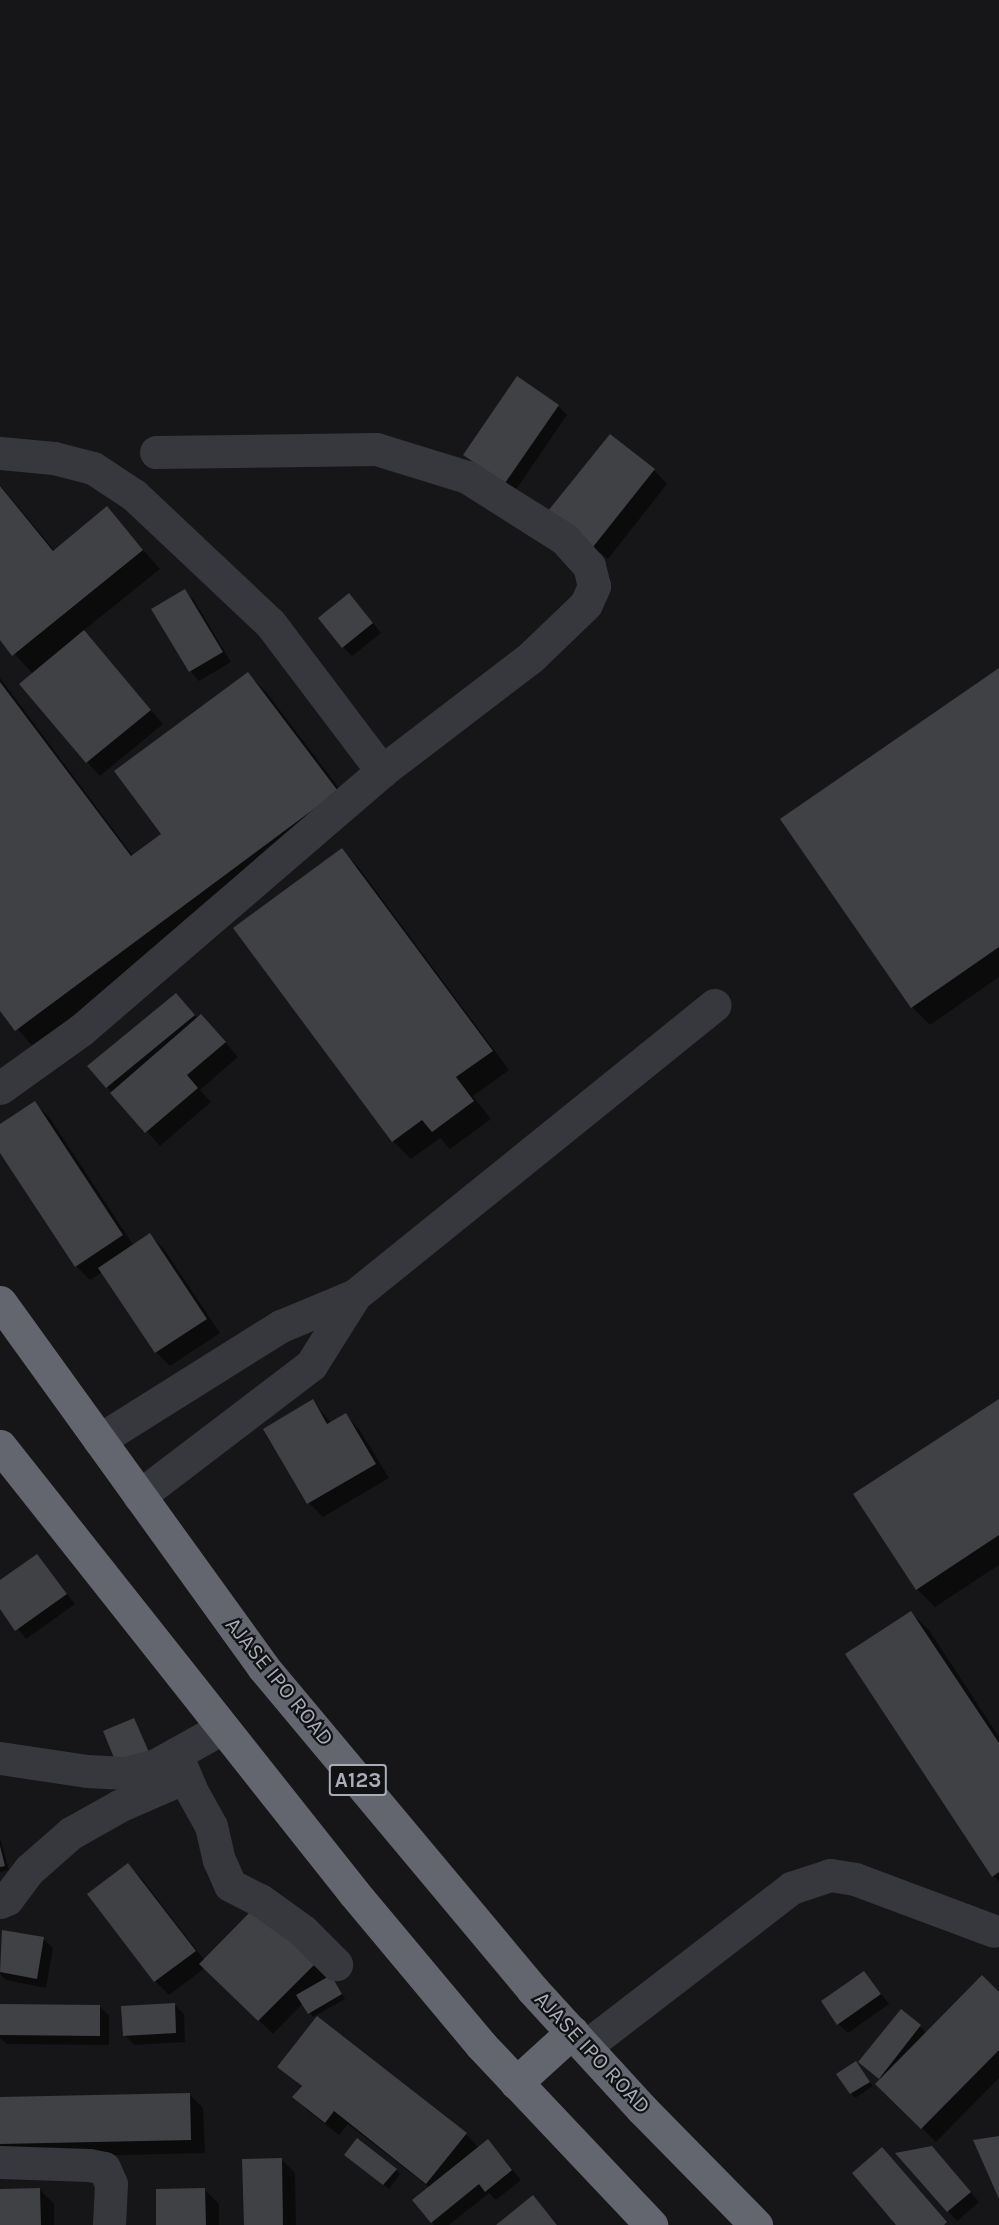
<!DOCTYPE html>
<html>
<head>
<meta charset="utf-8">
<style>
	body { margin:0 }
	#map { position:relative; width:999px; height:2225px; overflow:hidden; background:#161618; font-family:Karla,sans-serif }
	div>[style] { position:absolute }
	[style*='--x'] { left:calc(var(--x)*1px); top:calc(var(--y)*1px); width:calc(var(--w)*1px); rotate:calc(var(--a)*1deg) }
	.shadow>* { inset:0; background:#0007 }
	.building>* { inset:0; background:#404145 }
	.minor>* { height:33px; margin:-16.5px; padding:0 16.5px; transform-origin:16.5px; border-radius:16.5px; background:#37383d }
	.highway>* { height:33px; margin:-16.5px; padding:0 16.5px; transform-origin:16.5px; border-radius:16.5px; background:#63666e }
	span { translate:-50% -50%; white-space:nowrap; text-align:center; line-height:1.15; -webkit-text-stroke:4.5px #111113; paint-order:stroke }
	.shield-label span { padding:2px 4px; background:#111113; border:2px solid; border-radius:4px; -webkit-text-stroke-width:0 }
	.shield-label { font-size:21px; color:#a8adb8; font-weight:700 }
	.street-label { font-size:22px; color:#a8adb8 }
</style>
</head>
<body>
<div id="map">
	<div class="shadow">
		<i style="clip-path:polygon(558px 406px,567px 415px,515px 491px,465px 455px)"></i>
		<i style="clip-path:polygon(654px 470px,667px 484px,608px 559px,564px 525px)"></i>
		<i style="clip-path:polygon(0 485px,55px 551px,107px 508px,160px 569px,83px 631px,163px 724px,100px 776px,87px 762px,33px 674px,0 638px)"></i>
		<i style="clip-path:polygon(184px 591px,194px 600px,231px 662px,199px 681px,190px 671px)"></i>
		<i style="clip-path:polygon(358px 604px,381px 633px,352px 656px,343px 647px)"></i>
		<i style="clip-path:polygon(999px 670px,999px 977px,930px 1025px,912px 1007px)"></i>
		<i style="clip-path:polygon(248px 674px,266px 692px,355px 809px,34px 1048px,0 1008px,0 678px,133px 856px,163px 834px)"></i>
		<i style="clip-path:polygon(342px 850px,359px 868px,509px 1070px,473px 1096px,491px 1119px,450px 1149px,440px 1138px,411px 1159px,393px 1141px,235px 928px)"></i>
		<i style="clip-path:polygon(185px 1004px,198px 1019px,215px 1030px,238px 1057px,200px 1090px,211px 1102px,160px 1146px,107px 1087px)"></i>
		<i style="clip-path:polygon(35px 1103px,49px 1117px,134px 1246px,150px 1235px,164px 1249px,220px 1333px,170px 1366px,156px 1352px,102px 1272px,90px 1280px,76px 1266px,0 1151px,0 1126px)"></i>
		<i style="clip-path:polygon(313px 1401px,331px 1423px,345px 1415px,359px 1429px,389px 1478px,323px 1517px,309px 1503px)"></i>
		<i style="clip-path:polygon(999px 1401px,999px 1565px,935px 1607px,917px 1589px)"></i>
		<i style="clip-path:polygon(37px 1556px,75px 1604px,26px 1639px,0 1607px,0 1582px)"></i>
		<i style="clip-path:polygon(911px 1613px,929px 1630px,999px 1737px,999px 1881px,993px 1876px)"></i>
		<i style="clip-path:polygon(134px 1720px,152px 1757px,123px 1769px)"></i>
		<i style="clip-path:polygon(0 1838px,9px 1870px,0 1872px)"></i>
		<i style="clip-path:polygon(128px 1865px,142px 1879px,205px 1961px,258px 1906px,335px 1981px,345px 1999px,313px 2017px,303px 2003px,273px 2034px,205px 1968px,169px 1995px,155px 1981px)"></i>
		<i style="clip-path:polygon(4px 1931px,43px 1939px,53px 1948px,46px 1988px,6px 1980px,0 1974px)"></i>
		<i style="clip-path:polygon(864px 1972px,889px 2004px,848px 2033px,838px 2024px)"></i>
		<i style="clip-path:polygon(999px 1994px,999px 2078px,936px 2142px,877px 2084px,881px 2080px,860px 2062px,901px 2011px,927px 2033px)"></i>
		<i style="clip-path:polygon(174px 2004px,184px 2014px,185px 2042px,134px 2045px,125px 2035px)"></i>
		<i style="clip-path:polygon(0 2005px,99px 2006px,109px 2015px,109px 2045px,7px 2044px,0 2038px)"></i>
		<i style="clip-path:polygon(856px 2063px,873px 2086px,855px 2098px,851px 2093px)"></i>
		<i style="clip-path:polygon(279px 2067px,466px 2134px,479px 2148px,497px 2151px,521px 2180px,496px 2200px,489px 2193px,449px 2225px,434px 2225px,432px 2222px,430px 2188px,348px 2124px,339px 2135px,308px 2111px,294px 2097px,302px 2087px)"></i>
		<i style="clip-path:polygon(189px 2094px,203px 2108px,205px 2153px,0 2158px,0 2099px)"></i>
		<i style="clip-path:polygon(941px 2158px,979px 2202px,957px 2221px,948px 2211px)"></i>
		<i style="clip-path:polygon(281px 2159px,295px 2173px,296px 2225px,245px 2225px)"></i>
		<i style="clip-path:polygon(350px 2159px,396px 2170px,400px 2174px,389px 2189px)"></i>
		<i style="clip-path:polygon(40px 2190px,54px 2204px,54px 2225px,0 2225px,0 2191px)"></i>
		<i style="clip-path:polygon(205px 2190px,219px 2204px,219px 2225px,158px 2225px)"></i>
		<i style="clip-path:polygon(533px 2197px,558px 2225px,498px 2225px)"></i>
	</div>
	<div class="building">
		<i style="clip-path:polygon(517px 376px,559px 405px,505px 483px,463px 455px)"></i>
		<i style="clip-path:polygon(610px 434px,655px 469px,593px 547px,548px 511px)"></i>
		<i style="clip-path:polygon(0 486px,53px 551px,107px 506px,143px 550px,12px 656px,0 640px)"></i>
		<i style="clip-path:polygon(185px 589px,223px 652px,189px 672px,151px 609px)"></i>
		<i style="clip-path:polygon(349px 593px,373px 623px,342px 648px,318px 618px)"></i>
		<i style="clip-path:polygon(84px 630px,151px 710px,86px 763px,19px 684px)"></i>
		<i style="clip-path:polygon(999px 668px,999px 947px,911px 1008px,780px 819px)"></i>
		<i style="clip-path:polygon(248px 672px,338px 791px,15px 1031px,0 1011px,0 682px,131px 856px,161px 834px,114px 771px)"></i>
		<i style="clip-path:polygon(342px 848px,493px 1051px,456px 1077px,474px 1101px,432px 1132px,422px 1120px,392px 1142px,233px 928px)"></i>
		<i style="clip-path:polygon(176px 993px,195px 1015px,106px 1088px,87px 1066px)"></i>
		<i style="clip-path:polygon(201px 1014px,226px 1042px,187px 1075px,198px 1088px,145px 1133px,110px 1093px)"></i>
		<i style="clip-path:polygon(35px 1101px,123px 1235px,75px 1267px,0 1153px,0 1124px)"></i>
		<i style="clip-path:polygon(150px 1233px,207px 1319px,155px 1353px,98px 1268px)"></i>
		<i style="clip-path:polygon(313px 1399px,327px 1424px,346px 1413px,376px 1464px,307px 1504px,263px 1429px)"></i>
		<i style="clip-path:polygon(999px 1399px,999px 1535px,916px 1590px,853px 1494px)"></i>
		<i style="clip-path:polygon(37px 1554px,67px 1594px,15px 1631px,0 1609px,0 1580px)"></i>
		<i style="clip-path:polygon(911px 1611px,999px 1743px,999px 1872px,992px 1877px,845px 1654px)"></i>
		<i style="clip-path:polygon(134px 1718px,149px 1752px,117px 1765px,103px 1731px)"></i>
		<i style="clip-path:polygon(0 1846px,5px 1866px,0 1867px)"></i>
		<i style="clip-path:polygon(128px 1863px,196px 1951px,154px 1982px,87px 1894px)"></i>
		<i style="clip-path:polygon(258px 1904px,318px 1961px,258px 2021px,199px 1964px)"></i>
		<i style="clip-path:polygon(2px 1930px,44px 1937px,37px 1979px,0 1972px)"></i>
		<i style="clip-path:polygon(864px 1971px,881px 1994px,837px 2025px,821px 2001px)"></i>
		<i style="clip-path:polygon(331px 1975px,342px 1994px,308px 2014px,296px 1995px)"></i>
		<i style="clip-path:polygon(982px 1975px,999px 1992px,999px 2050px,921px 2129px,875px 2084px)"></i>
		<i style="clip-path:polygon(175px 2003px,176px 2033px,123px 2036px,121px 2006px)"></i>
		<i style="clip-path:polygon(0 2004px,100px 2005px,100px 2036px,0 2035px)"></i>
		<i style="clip-path:polygon(901px 2009px,921px 2025px,879px 2079px,858px 2062px)"></i>
		<i style="clip-path:polygon(317px 2016px,467px 2133px,426px 2184px,334px 2111px,325px 2123px,292px 2097px,302px 2086px,277px 2067px)"></i>
		<i style="clip-path:polygon(856px 2061px,870px 2082px,850px 2094px,836px 2074px)"></i>
		<i style="clip-path:polygon(190px 2093px,191px 2140px,0 2144px,0 2097px)"></i>
		<i style="clip-path:polygon(999px 2136px,999px 2199px,973px 2140px)"></i>
		<i style="clip-path:polygon(357px 2138px,397px 2169px,383px 2185px,344px 2155px)"></i>
		<i style="clip-path:polygon(488px 2139px,512px 2170px,485px 2192px,479px 2184px,431px 2223px,412px 2200px)"></i>
		<i style="clip-path:polygon(932px 2146px,971px 2192px,947px 2212px,895px 2153px)"></i>
		<i style="clip-path:polygon(882px 2147px,947px 2222px,944px 2225px,896px 2225px,852px 2173px)"></i>
		<i style="clip-path:polygon(282px 2158px,283px 2225px,244px 2225px,242px 2159px)"></i>
		<i style="clip-path:polygon(40px 2188px,41px 2225px,0 2225px,0 2189px)"></i>
		<i style="clip-path:polygon(205px 2188px,206px 2225px,156px 2225px,156px 2189px)"></i>
		<i style="clip-path:polygon(533px 2195px,557px 2225px,496px 2225px)"></i>
	</div>
	<div class="minor">
		<i style="--x:0;--y:453;--w:54;--a:5.3"></i>
		<i style="--x:54;--y:458;--w:40;--a:14.4"></i>
		<i style="--x:93;--y:468;--w:49;--a:33.4"></i>
		<i style="--x:134;--y:495;--w:187;--a:43.3"></i>
		<i style="--x:270;--y:623;--w:186;--a:52.9"></i>
		<i style="--x:0;--y:1088;--w:100;--a:-35.6"></i>
		<i style="--x:81;--y:1030;--w:397;--a:-40.7"></i>
		<i style="--x:382;--y:771;--w:188;--a:-37.4"></i>
		<i style="--x:531;--y:657;--w:76;--a:-43.9"></i>
		<i style="--x:586;--y:604;--w:20;--a:-66"></i>
		<i style="--x:594;--y:586;--w:21;--a:-104"></i>
		<i style="--x:589;--y:566;--w:36;--a:-132"></i>
		<i style="--x:565;--y:539;--w:116;--a:-147.7"></i>
		<i style="--x:467;--y:477;--w:95;--a:-162.9"></i>
		<i style="--x:376;--y:449;--w:220;--a:179.2"></i>
		<i style="--x:99;--y:1440;--w:215;--a:-32.1"></i>
		<i style="--x:281;--y:1326;--w:80;--a:-22.7"></i>
		<i style="--x:355;--y:1295;--w:462;--a:-38.9"></i>
		<i style="--x:139;--y:1496;--w:216;--a:-37.3"></i>
		<i style="--x:311;--y:1365;--w:83;--a:-57.8"></i>
		<i style="--x:176;--y:1754;--w:39;--a:67"></i>
		<i style="--x:191;--y:1790;--w:41;--a:60.9"></i>
		<i style="--x:211;--y:1826;--w:35;--a:77"></i>
		<i style="--x:219;--y:1860;--w:27;--a:66"></i>
		<i style="--x:230;--y:1885;--w:34;--a:27"></i>
		<i style="--x:260;--y:1900;--w:53;--a:35.8"></i>
		<i style="--x:303;--y:1931;--w:47;--a:45"></i>
		<i style="--x:0;--y:1758;--w:88;--a:8.5"></i>
		<i style="--x:87;--y:1771;--w:38;--a:3"></i>
		<i style="--x:125;--y:1773;--w:32;--a:-14"></i>
		<i style="--x:156;--y:1765;--w:76;--a:-29.3"></i>
		<i style="--x:0;--y:1902;--w:8;--a:-23"></i>
		<i style="--x:7;--y:1899;--w:38;--a:-53"></i>
		<i style="--x:30;--y:1869;--w:55;--a:-41.3"></i>
		<i style="--x:71;--y:1833;--w:55;--a:-29.4"></i>
		<i style="--x:119;--y:1806;--w:72;--a:-23.7"></i>
		<i style="--x:586;--y:2046;--w:259;--a:-37.6"></i>
		<i style="--x:791;--y:1888;--w:41;--a:-18.4"></i>
		<i style="--x:830;--y:1875;--w:25;--a:9"></i>
		<i style="--x:855;--y:1879;--w:148;--a:20.5"></i>
		<i style="--x:0;--y:2162;--w:89;--a:1.9"></i>
		<i style="--x:89;--y:2165;--w:15;--a:11"></i>
		<i style="--x:104;--y:2168;--w:17;--a:66"></i>
		<i style="--x:111;--y:2184;--w:41;--a:92.8"></i>
	</div>
	<div class="highway">
		<i style="--x:0;--y:1302;--w:450;--a:54.2"></i>
		<i style="--x:263;--y:1667;--w:420;--a:50.1"></i>
		<i style="--x:532;--y:1989;--w:163;--a:47.5"></i>
		<i style="--x:642;--y:2109;--w:163;--a:45.5"></i>
		<i style="--x:0;--y:1446;--w:570;--a:51.62"></i>
		<i style="--x:354;--y:1893;--w:198;--a:50.1"></i>
		<i style="--x:481;--y:2045;--w:248;--a:46.6"></i>
		<i style="--x:516;--y:2083;--w:76;--a:-42.3"></i>
	</div>
	<div class="shield-label">
		<span style="left:358px;top:1780px">A123</span>
	</div>
	<div class="street-label">
		<span style="left:279px;top:1682px;rotate:51deg">AJASE IPO ROAD</span>
		<span style="left:592px;top:2053px;rotate:47deg">AJASE IPO ROAD</span>
	</div>
</div>
</body>
</html>
